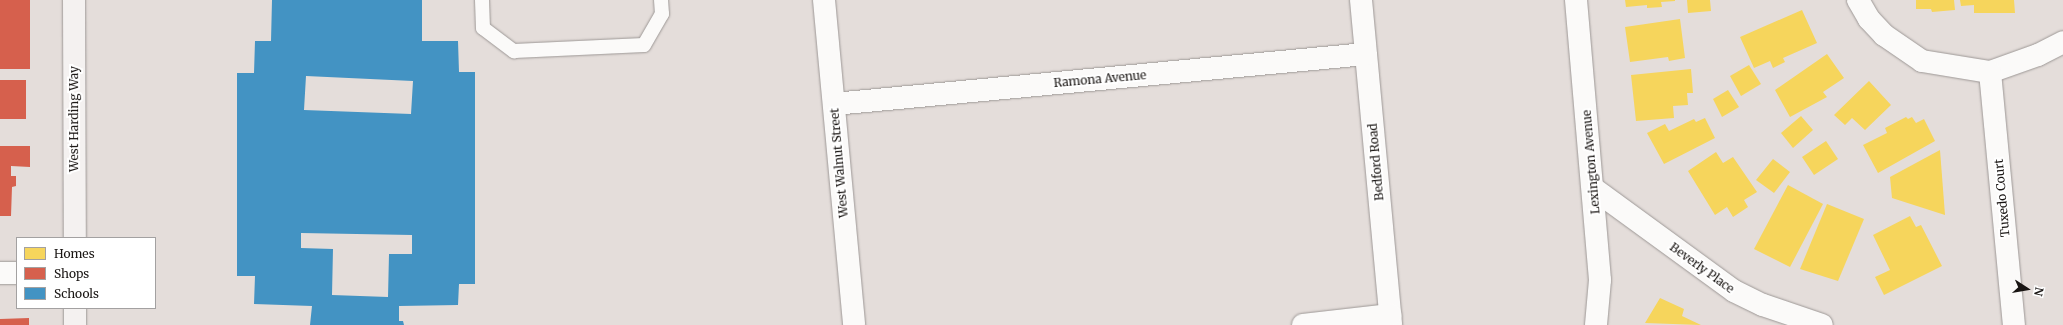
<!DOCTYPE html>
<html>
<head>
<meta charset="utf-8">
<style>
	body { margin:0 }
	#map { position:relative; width:2063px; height:325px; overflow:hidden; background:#e4ddda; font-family:Merriweather,serif }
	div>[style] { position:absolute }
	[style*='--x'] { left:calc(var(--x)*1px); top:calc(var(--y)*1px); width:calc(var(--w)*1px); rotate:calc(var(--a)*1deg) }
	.homes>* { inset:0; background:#f6d55c }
	.shops>* { inset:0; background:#d6604d }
	.schools>* { inset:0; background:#4393c3 }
	.roads { filter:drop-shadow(0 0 1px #9d9896) drop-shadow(0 0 1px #9d9896) }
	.lane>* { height:14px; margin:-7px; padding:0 7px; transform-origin:7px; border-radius:7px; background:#fbfaf9 }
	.street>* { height:22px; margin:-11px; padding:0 11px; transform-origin:11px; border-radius:11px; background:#fbfaf9 }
	.secondary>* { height:22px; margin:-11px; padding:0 11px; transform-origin:11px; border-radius:11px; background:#f4f1f0 }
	span { translate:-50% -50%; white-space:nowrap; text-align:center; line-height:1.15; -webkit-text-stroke:4px #fff; paint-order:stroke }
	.street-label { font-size:12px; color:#191513 }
	.legend { position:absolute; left:16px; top:237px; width:140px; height:72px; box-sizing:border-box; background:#fff; border:1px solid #a3a1a1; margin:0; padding:5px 7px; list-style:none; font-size:12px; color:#191513 }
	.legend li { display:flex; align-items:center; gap:8px; height:20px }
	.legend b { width:20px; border:1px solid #a3a1a1 }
	.north { position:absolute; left:2007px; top:269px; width:40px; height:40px; -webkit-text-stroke:3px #fff; paint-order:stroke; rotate:102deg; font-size:11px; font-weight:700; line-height:16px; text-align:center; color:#191513 }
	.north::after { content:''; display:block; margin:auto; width:14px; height:18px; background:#191513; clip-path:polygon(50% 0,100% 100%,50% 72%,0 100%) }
</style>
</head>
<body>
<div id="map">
	<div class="homes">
		<i style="clip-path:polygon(1625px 0,1675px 0,1675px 1px,1661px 2px,1662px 7px,1647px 8px,1647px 5px,1626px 7px)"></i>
		<i style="clip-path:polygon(1687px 0,1710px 0,1711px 11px,1688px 13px)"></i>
		<i style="clip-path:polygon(1916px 0,1954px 0,1955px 10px,1932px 12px,1931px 9px,1916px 9px)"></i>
		<i style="clip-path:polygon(1960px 0,2014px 0,2015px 13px,1974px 13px,1974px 5px,1961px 6px)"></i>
		<i style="clip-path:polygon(1802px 10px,1817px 43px,1783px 58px,1785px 62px,1773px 68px,1770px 61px,1754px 68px,1740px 37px)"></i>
		<i style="clip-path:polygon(1680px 19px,1685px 58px,1669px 61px,1668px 57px,1630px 62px,1625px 27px)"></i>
		<i style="clip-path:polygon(1827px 54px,1844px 78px,1823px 92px,1827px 97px,1790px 117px,1775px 90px)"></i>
		<i style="clip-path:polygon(1749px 65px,1761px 84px,1741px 96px,1730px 76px)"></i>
		<i style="clip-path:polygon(1691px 69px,1693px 93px,1687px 93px,1688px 105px,1673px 106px,1674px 118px,1636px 121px,1631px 75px)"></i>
		<i style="clip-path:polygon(1869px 81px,1891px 105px,1865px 130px,1852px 118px,1845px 125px,1834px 115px)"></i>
		<i style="clip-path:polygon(1728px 90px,1739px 107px,1722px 117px,1713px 99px)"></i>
		<i style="clip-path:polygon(1801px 116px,1813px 130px,1793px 148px,1781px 133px)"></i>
		<i style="clip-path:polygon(1906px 117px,1908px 119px,1912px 117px,1916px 123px,1924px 119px,1935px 141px,1878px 173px,1863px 145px,1887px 133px,1885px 128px)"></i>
		<i style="clip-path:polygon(1705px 118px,1715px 138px,1664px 164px,1647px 133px,1665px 124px,1669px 131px,1694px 119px,1696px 122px)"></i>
		<i style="clip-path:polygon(1826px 141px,1838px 159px,1814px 175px,1802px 157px)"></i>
		<i style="clip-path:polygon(1940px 150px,1945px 215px,1892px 198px,1890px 177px)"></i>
		<i style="clip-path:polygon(1716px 152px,1723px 163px,1733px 157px,1757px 192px,1744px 200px,1748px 207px,1733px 217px,1727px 207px,1715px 215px,1688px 171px)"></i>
		<i style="clip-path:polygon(1773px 159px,1790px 172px,1774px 193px,1756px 180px)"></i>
		<i style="clip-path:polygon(1788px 185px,1823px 204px,1790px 267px,1754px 249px)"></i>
		<i style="clip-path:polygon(1827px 204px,1864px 219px,1838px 281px,1800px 269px)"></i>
		<i style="clip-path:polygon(1910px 216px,1916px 227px,1921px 225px,1942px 266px,1884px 295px,1875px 277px,1890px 270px,1873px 235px)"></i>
		<i style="clip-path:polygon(1660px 298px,1684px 309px,1682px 316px,1701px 325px,1645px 323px)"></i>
	</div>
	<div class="shops">
		<i style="clip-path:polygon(0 0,30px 0,30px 69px,0 69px)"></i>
		<i style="clip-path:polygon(0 80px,26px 80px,26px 119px,0 119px)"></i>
		<i style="clip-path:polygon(0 146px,30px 146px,30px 167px,11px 166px,11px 176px,16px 176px,16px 186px,12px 187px,11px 216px,0 216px)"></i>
		<i style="clip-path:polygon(29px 318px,29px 325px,0 325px,0 319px)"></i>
	</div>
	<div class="schools">
		<i style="clip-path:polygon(evenodd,272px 0,422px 0,422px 41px,458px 41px,459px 72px,475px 72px,475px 284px,459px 284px,458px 305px,399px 306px,399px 321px,403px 321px,404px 325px,310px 325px,312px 306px,254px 304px,255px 276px,237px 276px,237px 73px,254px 73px,255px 41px,271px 41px,272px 0,306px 76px,413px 81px,411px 114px,304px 110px,306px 76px,272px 0,301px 233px,412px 235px,412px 254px,389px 254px,388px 297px,332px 295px,333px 249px,301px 248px,301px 233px)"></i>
	</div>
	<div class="roads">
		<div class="lane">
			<i style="--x:482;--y:0;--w:28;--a:88"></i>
			<i style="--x:483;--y:28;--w:39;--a:37"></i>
			<i style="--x:514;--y:51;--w:130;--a:-2.6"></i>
			<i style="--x:644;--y:45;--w:36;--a:-60"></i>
			<i style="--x:662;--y:14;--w:14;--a:-94"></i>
		</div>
		<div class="street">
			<i style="--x:824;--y:0;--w:326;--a:84.7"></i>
			<i style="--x:1361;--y:0;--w:326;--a:84.7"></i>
			<i style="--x:1576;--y:0;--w:281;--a:85.1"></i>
			<i style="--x:1600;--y:280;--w:45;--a:95.1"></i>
			<i style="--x:1858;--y:0;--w:22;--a:60"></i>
			<i style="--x:1869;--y:19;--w:22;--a:47"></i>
			<i style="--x:1884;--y:35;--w:46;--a:34.4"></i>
			<i style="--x:1922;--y:61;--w:69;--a:9.2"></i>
			<i style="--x:1990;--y:72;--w:51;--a:-19.5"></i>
			<i style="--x:2038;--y:55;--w:28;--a:-27"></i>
			<i style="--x:1990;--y:72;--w:254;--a:84.6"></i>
			<i style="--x:834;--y:104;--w:534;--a:-5.37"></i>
			<i style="--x:1594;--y:189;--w:173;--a:36.1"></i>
			<i style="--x:1734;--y:291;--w:32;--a:26"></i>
			<i style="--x:1763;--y:305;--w:62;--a:18.7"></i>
			<i style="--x:0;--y:273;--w:17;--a:0"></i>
			<i style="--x:1303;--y:325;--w:88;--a:-6.6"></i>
		</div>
		<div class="secondary">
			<i style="--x:74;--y:0;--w:238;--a:89.8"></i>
			<i style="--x:75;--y:325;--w:17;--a:-90"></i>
		</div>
	</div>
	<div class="street-label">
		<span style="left:1100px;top:79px;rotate:-5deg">Ramona Avenue</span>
		<span style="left:74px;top:119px;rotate:-90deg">West Harding Way</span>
		<span style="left:1376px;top:162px;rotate:-95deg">Bedford Road</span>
		<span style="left:1591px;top:162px;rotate:-95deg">Lexington Avenue</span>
		<span style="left:839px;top:163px;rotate:-95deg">West Walnut Street</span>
		<span style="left:2002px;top:198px;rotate:-95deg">Tuxedo Court</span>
		<span style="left:1702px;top:268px;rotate:36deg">Beverly Place</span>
	</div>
	<ul class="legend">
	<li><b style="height:11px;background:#f6d55c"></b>Homes</li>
	<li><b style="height:11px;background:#d6604d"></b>Shops</li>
	<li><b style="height:11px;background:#4393c3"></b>Schools</li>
	</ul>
	<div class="north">N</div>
</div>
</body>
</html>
